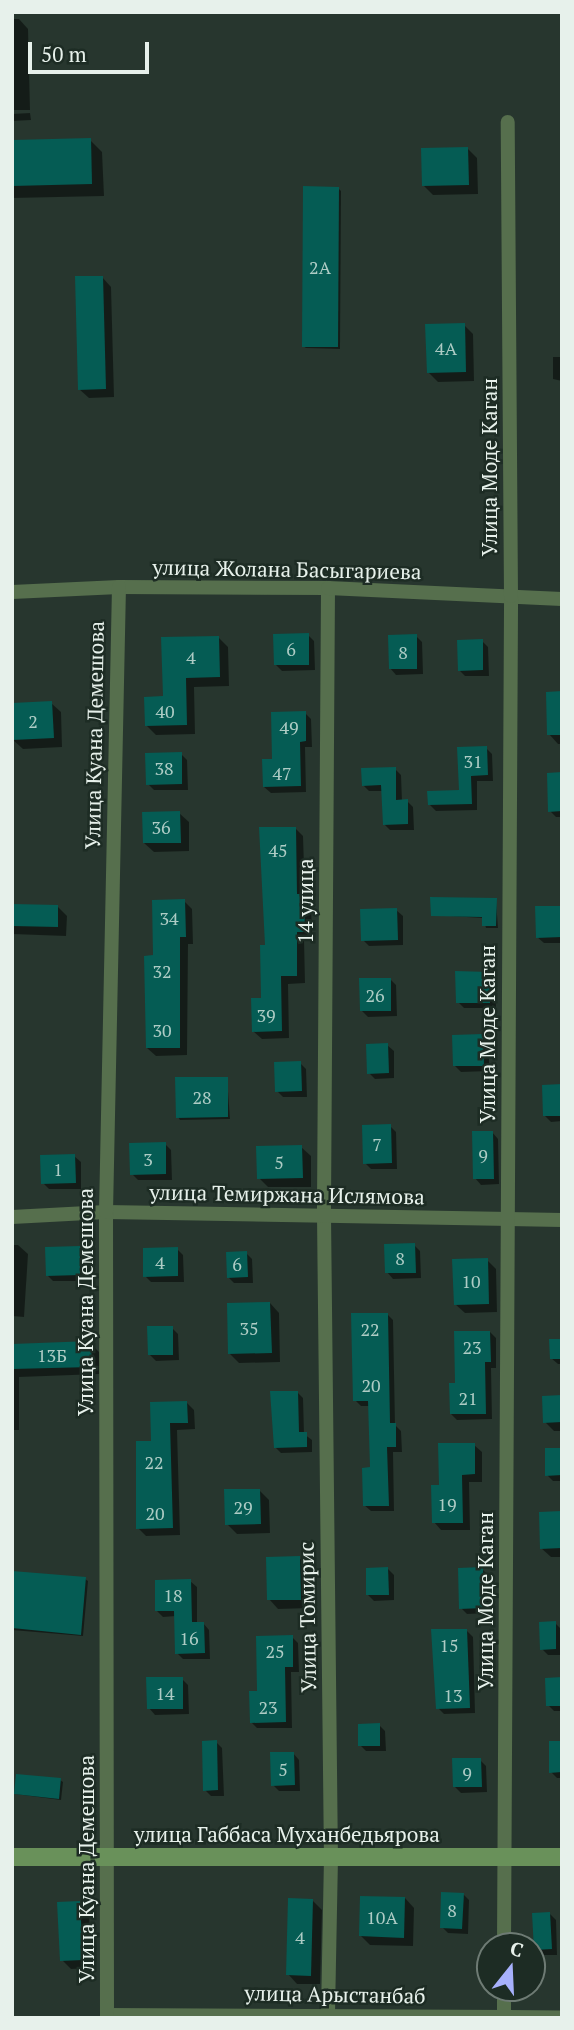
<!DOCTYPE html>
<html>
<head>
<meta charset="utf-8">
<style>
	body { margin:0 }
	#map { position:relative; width:574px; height:2030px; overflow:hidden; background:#27362e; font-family:"PT Serif",serif }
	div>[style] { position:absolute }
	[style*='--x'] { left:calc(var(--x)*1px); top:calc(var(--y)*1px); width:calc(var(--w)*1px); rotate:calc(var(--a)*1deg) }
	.shadow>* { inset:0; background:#0007 }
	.building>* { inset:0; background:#055c54 }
	.street>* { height:14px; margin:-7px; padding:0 7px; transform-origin:7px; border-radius:7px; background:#566f4d }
	.secondary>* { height:18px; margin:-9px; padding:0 9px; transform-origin:9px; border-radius:9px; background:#69915a }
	span { translate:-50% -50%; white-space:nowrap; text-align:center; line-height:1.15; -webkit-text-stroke:5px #1d2c24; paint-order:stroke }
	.number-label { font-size:18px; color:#aeccc5 }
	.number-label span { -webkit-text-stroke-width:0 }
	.street-label { font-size:21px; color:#e7f1eb }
	.frame { position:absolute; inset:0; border:14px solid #e7f1eb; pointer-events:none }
	.north { position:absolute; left:476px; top:1932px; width:70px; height:70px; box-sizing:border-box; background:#1d2c24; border:2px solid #6e7b74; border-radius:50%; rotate:18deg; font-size:19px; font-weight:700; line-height:28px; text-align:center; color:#e7f1eb }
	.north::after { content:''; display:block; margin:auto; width:24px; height:32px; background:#a7b1fc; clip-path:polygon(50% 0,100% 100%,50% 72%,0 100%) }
	.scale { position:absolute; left:28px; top:42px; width:121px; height:32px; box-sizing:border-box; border:4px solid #e7f1eb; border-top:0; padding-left:9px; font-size:21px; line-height:24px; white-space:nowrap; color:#e7f1eb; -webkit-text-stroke:5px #1d2c24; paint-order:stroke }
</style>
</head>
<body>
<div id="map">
	<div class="shadow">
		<i style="clip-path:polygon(12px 19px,19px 19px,28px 29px,30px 110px,12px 110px)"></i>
		<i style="clip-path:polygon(30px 113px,31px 120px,12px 121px,12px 114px)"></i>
		<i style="clip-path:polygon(90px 140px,102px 152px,104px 196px,12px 198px,12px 142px)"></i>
		<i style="clip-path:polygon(468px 149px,477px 158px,478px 194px,433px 195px,424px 186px)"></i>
		<i style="clip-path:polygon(338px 188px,341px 191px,340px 349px,306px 348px,303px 346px)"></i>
		<i style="clip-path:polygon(102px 277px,111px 287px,114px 397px,89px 398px,79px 389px)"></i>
		<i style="clip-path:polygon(464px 325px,473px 334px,474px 381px,438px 382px,428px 372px)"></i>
		<i style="clip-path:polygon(553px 357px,562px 357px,562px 381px,553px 379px)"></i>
		<i style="clip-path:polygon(308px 635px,314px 641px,315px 670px,282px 671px,276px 665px)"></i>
		<i style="clip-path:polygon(416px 636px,422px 642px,423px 674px,396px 675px,390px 668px)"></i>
		<i style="clip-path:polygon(218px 637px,228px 647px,229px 686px,194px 687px,195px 734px,156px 735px,146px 725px,165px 698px)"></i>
		<i style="clip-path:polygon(482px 641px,488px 647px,489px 676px,465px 676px,459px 670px)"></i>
		<i style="clip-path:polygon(562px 693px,562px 744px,558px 744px,549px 734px)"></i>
		<i style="clip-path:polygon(51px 703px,61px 712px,62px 747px,23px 749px,13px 740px)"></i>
		<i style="clip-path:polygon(305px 713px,311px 719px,312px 747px,305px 747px,306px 792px,271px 793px,264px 787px,274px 761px)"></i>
		<i style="clip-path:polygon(486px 748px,492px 754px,493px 781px,477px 781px,477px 810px,436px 811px,430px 805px,460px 792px)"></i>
		<i style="clip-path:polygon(181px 754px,187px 760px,188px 790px,154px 790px,148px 784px)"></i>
		<i style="clip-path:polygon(395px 769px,401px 775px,402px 801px,407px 801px,413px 807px,414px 830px,390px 830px,384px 824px,383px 791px,369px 791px,363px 785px)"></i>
		<i style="clip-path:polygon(562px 774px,562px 817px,556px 817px,550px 811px)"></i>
		<i style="clip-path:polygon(179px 813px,189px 822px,189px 851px,154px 852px,144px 843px)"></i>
		<i style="clip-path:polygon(295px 828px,303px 836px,305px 897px,311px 903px,312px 939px,304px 939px,305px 983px,288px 984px,289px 1038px,262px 1039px,253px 1031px,263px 1000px,267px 946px)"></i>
		<i style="clip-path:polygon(496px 900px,498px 928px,486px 928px,483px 918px,433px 915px)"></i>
		<i style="clip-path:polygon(184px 901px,192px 909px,193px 944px,188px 944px,187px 1055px,156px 1056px,147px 1048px,155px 957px)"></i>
		<i style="clip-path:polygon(12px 905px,58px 907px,67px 916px,66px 936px,12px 934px)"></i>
		<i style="clip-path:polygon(562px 907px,562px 943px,544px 943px,537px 937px)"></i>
		<i style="clip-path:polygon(396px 910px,403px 916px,403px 945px,369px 946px,363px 940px)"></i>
		<i style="clip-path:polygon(489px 973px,495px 980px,496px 1008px,464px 1008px,458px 1002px)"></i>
		<i style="clip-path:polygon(390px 979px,396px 985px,397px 1016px,368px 1017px,362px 1011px)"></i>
		<i style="clip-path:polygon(483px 1036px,489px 1042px,489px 1071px,461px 1072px,455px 1066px)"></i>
		<i style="clip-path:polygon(387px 1045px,394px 1051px,394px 1078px,375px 1079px,369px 1073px)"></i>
		<i style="clip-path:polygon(300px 1063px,306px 1069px,307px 1097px,283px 1097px,277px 1091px)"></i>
		<i style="clip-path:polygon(227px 1078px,230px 1119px,180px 1120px,178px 1117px)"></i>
		<i style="clip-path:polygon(562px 1086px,562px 1121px,551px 1122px,545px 1116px)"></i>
		<i style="clip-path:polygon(390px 1126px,396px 1132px,397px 1169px,371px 1169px,365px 1163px)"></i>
		<i style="clip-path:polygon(492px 1132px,498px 1139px,499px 1184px,481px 1185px,475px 1178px)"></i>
		<i style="clip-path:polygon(165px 1144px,171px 1150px,172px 1180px,138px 1180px,132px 1174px)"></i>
		<i style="clip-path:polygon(301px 1147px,311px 1156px,311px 1187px,268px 1187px,259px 1178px)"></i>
		<i style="clip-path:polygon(74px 1156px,81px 1162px,81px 1189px,49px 1189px,43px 1183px)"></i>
		<i style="clip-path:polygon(12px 1245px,18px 1245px,28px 1254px,24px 1317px,12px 1316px)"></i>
		<i style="clip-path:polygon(414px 1245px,420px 1251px,421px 1278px,393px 1279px,387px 1272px)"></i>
		<i style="clip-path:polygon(79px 1248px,85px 1254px,86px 1281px,53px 1281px,47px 1275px)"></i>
		<i style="clip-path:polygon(177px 1249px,183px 1255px,184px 1282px,151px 1282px,145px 1276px)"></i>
		<i style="clip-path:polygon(246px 1253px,252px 1259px,253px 1283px,234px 1283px,228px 1277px)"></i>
		<i style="clip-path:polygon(487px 1260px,496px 1269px,497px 1312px,465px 1313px,455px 1304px)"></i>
		<i style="clip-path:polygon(270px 1303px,279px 1313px,280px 1362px,239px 1363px,230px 1354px)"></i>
		<i style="clip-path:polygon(387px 1314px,393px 1320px,395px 1425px,401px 1431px,402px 1452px,393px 1452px,394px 1511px,371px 1511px,364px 1505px,372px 1469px,370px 1406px,361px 1406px,355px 1400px)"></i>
		<i style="clip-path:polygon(172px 1328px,178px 1334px,179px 1360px,156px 1361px,150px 1355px)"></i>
		<i style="clip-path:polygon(490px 1332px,496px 1338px,496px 1368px,491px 1368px,492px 1419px,457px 1420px,451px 1414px)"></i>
		<i style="clip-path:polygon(562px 1340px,562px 1364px,558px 1364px,551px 1358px)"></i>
		<i style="clip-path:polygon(90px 1343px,99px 1352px,99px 1374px,19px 1377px,19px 1430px,12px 1430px,12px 1345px)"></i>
		<i style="clip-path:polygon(297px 1392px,303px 1398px,304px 1434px,312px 1440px,312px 1452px,281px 1453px,275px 1447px)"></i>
		<i style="clip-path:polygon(562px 1397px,562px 1431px,554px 1431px,545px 1422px)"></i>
		<i style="clip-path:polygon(187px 1403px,194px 1410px,195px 1429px,177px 1430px,180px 1535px,146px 1536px,138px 1528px,153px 1442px)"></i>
		<i style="clip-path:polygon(474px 1445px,482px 1452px,482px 1482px,469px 1482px,470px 1530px,441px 1530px,434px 1522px,441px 1487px)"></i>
		<i style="clip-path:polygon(562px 1450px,562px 1481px,553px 1481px,547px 1475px)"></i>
		<i style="clip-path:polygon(259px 1490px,269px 1500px,270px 1533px,237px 1534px,227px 1524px)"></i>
		<i style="clip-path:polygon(562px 1513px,562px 1557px,551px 1557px,541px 1548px)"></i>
		<i style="clip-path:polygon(299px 1558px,309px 1567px,310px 1608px,278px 1609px,269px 1599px)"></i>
		<i style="clip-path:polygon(388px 1569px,394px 1575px,394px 1600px,374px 1601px,368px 1595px)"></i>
		<i style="clip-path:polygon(482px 1569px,488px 1575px,489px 1613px,467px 1614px,461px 1608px)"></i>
		<i style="clip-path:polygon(12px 1572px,85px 1579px,88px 1581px,83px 1636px,12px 1630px)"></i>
		<i style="clip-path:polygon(190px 1581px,197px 1587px,197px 1624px,203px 1623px,209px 1630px,210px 1659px,183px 1659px,177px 1653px,176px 1616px,163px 1617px,157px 1611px)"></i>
		<i style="clip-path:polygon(555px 1623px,561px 1629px,562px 1655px,548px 1655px,542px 1649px)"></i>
		<i style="clip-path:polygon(467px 1631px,473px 1637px,475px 1713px,444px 1714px,438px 1708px)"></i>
		<i style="clip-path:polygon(292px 1637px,298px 1643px,299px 1672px,291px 1672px,292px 1728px,257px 1728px,251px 1722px,259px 1693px)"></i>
		<i style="clip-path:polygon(182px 1679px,188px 1685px,189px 1714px,155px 1715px,149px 1708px)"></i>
		<i style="clip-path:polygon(562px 1679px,562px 1711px,554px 1711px,548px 1705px)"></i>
		<i style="clip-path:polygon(379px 1725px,385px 1731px,386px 1751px,366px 1751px,360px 1745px)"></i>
		<i style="clip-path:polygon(216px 1742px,222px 1748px,224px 1796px,211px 1796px,205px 1790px)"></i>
		<i style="clip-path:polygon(562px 1742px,562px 1778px,557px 1778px,551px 1772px)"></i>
		<i style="clip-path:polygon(293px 1753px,299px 1760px,300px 1791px,279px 1791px,273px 1785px)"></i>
		<i style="clip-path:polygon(480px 1760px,486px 1766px,487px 1792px,461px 1793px,455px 1787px)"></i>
		<i style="clip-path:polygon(60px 1780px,63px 1782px,61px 1800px,15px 1794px)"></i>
		<i style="clip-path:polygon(463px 1894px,469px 1900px,468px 1934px,448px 1933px,442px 1927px)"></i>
		<i style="clip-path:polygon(405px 1898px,414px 1908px,413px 1946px,370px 1945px,361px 1936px)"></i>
		<i style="clip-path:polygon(313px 1901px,322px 1910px,320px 1984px,297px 1984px,288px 1974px)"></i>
		<i style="clip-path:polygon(80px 1903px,89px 1912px,91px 1968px,71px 1969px,62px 1960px)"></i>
		<i style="clip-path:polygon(550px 1914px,556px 1920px,557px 1955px,542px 1955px,535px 1949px)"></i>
	</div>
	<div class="building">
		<i style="clip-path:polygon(91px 138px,92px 184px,12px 186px,12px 140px)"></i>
		<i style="clip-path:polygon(468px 147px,469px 185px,422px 186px,421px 148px)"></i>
		<i style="clip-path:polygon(303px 186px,339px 187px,338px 347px,302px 347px)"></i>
		<i style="clip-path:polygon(75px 276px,103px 276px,106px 389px,78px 390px)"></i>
		<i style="clip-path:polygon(465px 323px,466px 372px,427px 373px,425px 324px)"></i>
		<i style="clip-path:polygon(309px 633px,309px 665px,274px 665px,273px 634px)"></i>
		<i style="clip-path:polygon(417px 634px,417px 669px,389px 669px,388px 635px)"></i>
		<i style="clip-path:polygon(219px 636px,220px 677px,186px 678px,187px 725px,145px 726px,144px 697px,163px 696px,161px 637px)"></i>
		<i style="clip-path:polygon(483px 639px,483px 670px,458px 671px,457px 640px)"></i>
		<i style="clip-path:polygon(562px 691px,562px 735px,547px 735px,546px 692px)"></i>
		<i style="clip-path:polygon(52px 701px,54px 738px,12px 740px,12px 703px)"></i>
		<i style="clip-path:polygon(306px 711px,306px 741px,300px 742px,301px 786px,263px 787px,262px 759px,272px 759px,271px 712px)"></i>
		<i style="clip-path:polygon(487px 746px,488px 775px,471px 776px,472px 804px,428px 805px,427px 791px,459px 790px,457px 747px)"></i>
		<i style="clip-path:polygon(182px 752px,182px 784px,146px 785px,145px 753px)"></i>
		<i style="clip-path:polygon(396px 767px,396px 800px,408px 799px,408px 824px,383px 825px,381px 785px,362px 786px,361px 768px)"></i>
		<i style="clip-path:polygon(562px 772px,562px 811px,548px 812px,547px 773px)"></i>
		<i style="clip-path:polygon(180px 811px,181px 843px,143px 843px,142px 812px)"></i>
		<i style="clip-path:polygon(259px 827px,296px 827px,297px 894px,304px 894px,305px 932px,297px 932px,297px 976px,281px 976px,282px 1031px,252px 1032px,251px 998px,261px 998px,260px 945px,265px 945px)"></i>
		<i style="clip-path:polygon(430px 897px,497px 898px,496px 926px,482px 926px,482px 917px,431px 916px)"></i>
		<i style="clip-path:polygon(185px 899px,186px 937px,180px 937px,180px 1048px,146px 1048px,144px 956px,153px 955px,152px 900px)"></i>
		<i style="clip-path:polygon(12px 904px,58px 905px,58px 927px,12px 926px)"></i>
		<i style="clip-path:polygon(535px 906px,562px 906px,562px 937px,536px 938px)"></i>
		<i style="clip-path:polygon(397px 908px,398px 940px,361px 941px,360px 909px)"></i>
		<i style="clip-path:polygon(455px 971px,490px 972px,490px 1003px,456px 1003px)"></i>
		<i style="clip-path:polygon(359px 978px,391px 978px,391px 1011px,360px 1011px)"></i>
		<i style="clip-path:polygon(483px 1034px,484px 1066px,453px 1066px,452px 1035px)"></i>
		<i style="clip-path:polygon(388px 1043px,389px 1073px,367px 1074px,366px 1044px)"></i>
		<i style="clip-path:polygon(301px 1061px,302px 1091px,275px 1092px,274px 1062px)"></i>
		<i style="clip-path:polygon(175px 1077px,228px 1077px,228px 1117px,176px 1118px)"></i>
		<i style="clip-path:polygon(562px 1084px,562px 1116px,543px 1116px,542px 1085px)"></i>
		<i style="clip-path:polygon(391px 1124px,392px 1163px,363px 1164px,362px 1125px)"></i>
		<i style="clip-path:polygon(472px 1131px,493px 1131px,494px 1179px,473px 1179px)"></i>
		<i style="clip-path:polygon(166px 1142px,166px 1174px,130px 1175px,129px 1143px)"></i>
		<i style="clip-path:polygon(302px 1145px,303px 1178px,257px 1179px,256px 1146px)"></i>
		<i style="clip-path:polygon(75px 1154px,76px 1183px,41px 1184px,40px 1155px)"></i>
		<i style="clip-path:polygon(415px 1243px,416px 1273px,385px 1273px,384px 1244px)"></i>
		<i style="clip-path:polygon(80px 1246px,80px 1275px,46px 1276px,45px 1247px)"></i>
		<i style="clip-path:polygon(178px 1247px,178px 1276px,143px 1277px,143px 1248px)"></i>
		<i style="clip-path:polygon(247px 1251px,248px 1277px,227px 1278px,226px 1252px)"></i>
		<i style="clip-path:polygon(488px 1258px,489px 1304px,454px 1305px,452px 1259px)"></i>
		<i style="clip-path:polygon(270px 1302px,272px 1353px,228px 1354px,227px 1303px)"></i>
		<i style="clip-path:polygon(351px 1313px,388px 1313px,390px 1423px,396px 1423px,396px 1447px,387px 1447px,389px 1506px,363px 1506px,362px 1468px,370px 1467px,368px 1401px,353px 1401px)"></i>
		<i style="clip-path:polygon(147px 1326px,173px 1326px,173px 1355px,148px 1355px)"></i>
		<i style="clip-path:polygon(454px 1331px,490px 1331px,491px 1362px,485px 1362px,486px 1414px,450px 1414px,449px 1383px,455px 1383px)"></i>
		<i style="clip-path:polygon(549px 1339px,562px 1339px,562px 1359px,550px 1359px)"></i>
		<i style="clip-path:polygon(91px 1341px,92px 1367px,12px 1369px,12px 1344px)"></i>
		<i style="clip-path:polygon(270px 1391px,298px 1391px,299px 1432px,307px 1432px,307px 1447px,274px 1448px)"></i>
		<i style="clip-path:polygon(562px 1395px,562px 1422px,543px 1423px,542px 1396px)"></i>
		<i style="clip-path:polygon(187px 1401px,188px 1423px,170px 1423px,173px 1528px,136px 1529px,136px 1441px,151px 1441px,150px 1402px)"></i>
		<i style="clip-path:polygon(438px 1443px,475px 1443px,475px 1474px,462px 1475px,463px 1523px,432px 1523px,431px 1485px,439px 1485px)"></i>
		<i style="clip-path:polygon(545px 1448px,562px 1448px,562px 1475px,545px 1476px)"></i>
		<i style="clip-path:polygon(224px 1489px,260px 1489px,261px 1524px,225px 1525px)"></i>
		<i style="clip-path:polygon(562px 1511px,562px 1548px,540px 1549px,539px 1512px)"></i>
		<i style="clip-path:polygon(300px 1556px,301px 1600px,267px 1600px,266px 1557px)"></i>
		<i style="clip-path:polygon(388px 1567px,389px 1595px,366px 1595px,366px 1568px)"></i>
		<i style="clip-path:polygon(483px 1567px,484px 1608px,459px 1609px,458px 1568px)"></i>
		<i style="clip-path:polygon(12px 1571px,86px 1577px,81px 1635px,12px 1628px)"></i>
		<i style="clip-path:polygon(191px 1579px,192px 1622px,204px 1622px,205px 1653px,175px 1654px,174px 1611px,155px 1611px,155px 1580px)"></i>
		<i style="clip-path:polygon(556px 1621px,556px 1649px,540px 1650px,539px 1622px)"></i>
		<i style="clip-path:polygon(431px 1629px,467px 1629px,470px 1708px,436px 1709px)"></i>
		<i style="clip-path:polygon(293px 1635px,293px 1667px,285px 1667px,286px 1722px,250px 1723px,249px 1691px,257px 1691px,256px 1636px)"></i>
		<i style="clip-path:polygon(146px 1677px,183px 1677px,183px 1709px,147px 1709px)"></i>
		<i style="clip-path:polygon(562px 1677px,562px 1706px,546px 1706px,545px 1678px)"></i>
		<i style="clip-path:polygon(380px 1723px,380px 1746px,358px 1746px,358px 1724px)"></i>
		<i style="clip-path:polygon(217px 1740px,218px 1790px,203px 1791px,202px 1741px)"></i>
		<i style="clip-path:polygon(549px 1741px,562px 1741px,562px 1772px,549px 1773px)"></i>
		<i style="clip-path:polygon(270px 1752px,294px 1752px,295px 1785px,271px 1786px)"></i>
		<i style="clip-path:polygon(452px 1758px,481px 1758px,482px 1787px,453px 1787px)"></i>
		<i style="clip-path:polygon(16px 1774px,61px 1778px,59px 1799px,14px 1794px)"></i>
		<i style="clip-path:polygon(441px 1892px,464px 1893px,462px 1929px,440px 1928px)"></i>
		<i style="clip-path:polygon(360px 1896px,405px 1897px,404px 1938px,359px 1936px)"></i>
		<i style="clip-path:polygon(288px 1898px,313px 1899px,311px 1976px,286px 1975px)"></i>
		<i style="clip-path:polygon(80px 1901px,83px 1960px,60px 1961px,57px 1902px)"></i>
		<i style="clip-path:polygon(550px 1912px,552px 1949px,534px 1950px,532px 1913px)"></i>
	</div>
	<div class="street">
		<i style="--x:328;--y:588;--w:627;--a:90.37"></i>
		<i style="--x:324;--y:1215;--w:642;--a:89.38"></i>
		<i style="--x:331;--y:1857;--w:161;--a:91.1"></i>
		<i style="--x:12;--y:592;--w:107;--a:-2.7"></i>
		<i style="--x:119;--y:587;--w:209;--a:0.3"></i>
		<i style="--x:328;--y:588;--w:234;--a:2.7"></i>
		<i style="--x:12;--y:1217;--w:94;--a:-3"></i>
		<i style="--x:106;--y:1212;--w:456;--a:1"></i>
		<i style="--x:504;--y:1946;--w:1350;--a:-89.7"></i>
		<i style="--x:511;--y:596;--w:474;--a:-90.4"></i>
		<i style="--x:107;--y:2015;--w:455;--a:0.3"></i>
		<i style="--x:107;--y:2018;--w:806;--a:-90.07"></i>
		<i style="--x:106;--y:1212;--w:625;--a:-88.81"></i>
		<i style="--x:504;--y:2018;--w:30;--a:-90"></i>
	</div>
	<div class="secondary">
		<i style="--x:12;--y:1857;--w:550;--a:0"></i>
	</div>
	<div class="number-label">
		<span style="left:320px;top:267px">2А</span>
		<span style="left:446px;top:348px">4А</span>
		<span style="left:291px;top:649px">6</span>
		<span style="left:403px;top:652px">8</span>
		<span style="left:191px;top:657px">4</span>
		<span style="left:165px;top:711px">40</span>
		<span style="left:33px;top:721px">2</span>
		<span style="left:289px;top:727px">49</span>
		<span style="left:473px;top:761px">31</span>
		<span style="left:164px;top:768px">38</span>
		<span style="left:282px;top:773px">47</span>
		<span style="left:161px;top:827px">36</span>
		<span style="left:278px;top:850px">45</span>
		<span style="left:169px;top:918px">34</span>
		<span style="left:162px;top:971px">32</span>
		<span style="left:375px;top:995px">26</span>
		<span style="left:266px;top:1015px">39</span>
		<span style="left:162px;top:1030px">30</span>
		<span style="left:202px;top:1097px">28</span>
		<span style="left:377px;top:1144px">7</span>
		<span style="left:483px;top:1155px">9</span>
		<span style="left:148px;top:1159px">3</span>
		<span style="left:279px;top:1162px">5</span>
		<span style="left:58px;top:1169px">1</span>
		<span style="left:400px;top:1258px">8</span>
		<span style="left:160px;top:1262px">4</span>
		<span style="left:237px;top:1264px">6</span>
		<span style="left:471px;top:1281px">10</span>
		<span style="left:249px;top:1328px">35</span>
		<span style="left:370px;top:1329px">22</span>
		<span style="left:472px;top:1347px">23</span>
		<span style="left:52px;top:1355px">13Б</span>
		<span style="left:371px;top:1385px">20</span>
		<span style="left:468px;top:1398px">21</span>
		<span style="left:154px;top:1462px">22</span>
		<span style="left:447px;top:1504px">19</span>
		<span style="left:243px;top:1507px">29</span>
		<span style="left:155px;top:1513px">20</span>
		<span style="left:173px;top:1595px">18</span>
		<span style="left:189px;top:1638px">16</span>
		<span style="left:449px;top:1645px">15</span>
		<span style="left:275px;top:1651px">25</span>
		<span style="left:165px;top:1693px">14</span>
		<span style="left:453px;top:1695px">13</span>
		<span style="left:268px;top:1707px">23</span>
		<span style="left:283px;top:1769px">5</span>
		<span style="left:467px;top:1773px">9</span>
		<span style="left:452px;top:1910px">8</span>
		<span style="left:382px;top:1917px">10А</span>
		<span style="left:300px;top:1937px">4</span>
	</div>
	<div class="street-label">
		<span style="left:489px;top:467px;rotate:-90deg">Улица Моде Каган</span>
		<span style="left:287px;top:569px;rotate:1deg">улица Жолана Басыгариева</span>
		<span style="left:94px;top:735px;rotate:-89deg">Улица Куана Демешова</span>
		<span style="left:305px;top:901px;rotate:-90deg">14 улица</span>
		<span style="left:487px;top:1034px;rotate:-90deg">Улица Моде Каган</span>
		<span style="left:287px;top:1194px;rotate:1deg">улица Темиржана Ислямова</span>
		<span style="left:85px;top:1302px;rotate:-90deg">Улица Куана Демешова</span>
		<span style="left:485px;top:1601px;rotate:-90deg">Улица Моде Каган</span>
		<span style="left:307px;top:1617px;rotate:-91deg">Улица Томирис</span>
		<span style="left:287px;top:1834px">улица Габбаса Муханбедьярова</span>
		<span style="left:86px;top:1869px;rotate:-90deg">Улица Куана Демешова</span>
		<span style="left:335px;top:1994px;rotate:1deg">улица Арыстанбаб</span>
	</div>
	<div class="frame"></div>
	<div class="north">С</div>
	<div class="scale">50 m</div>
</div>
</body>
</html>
